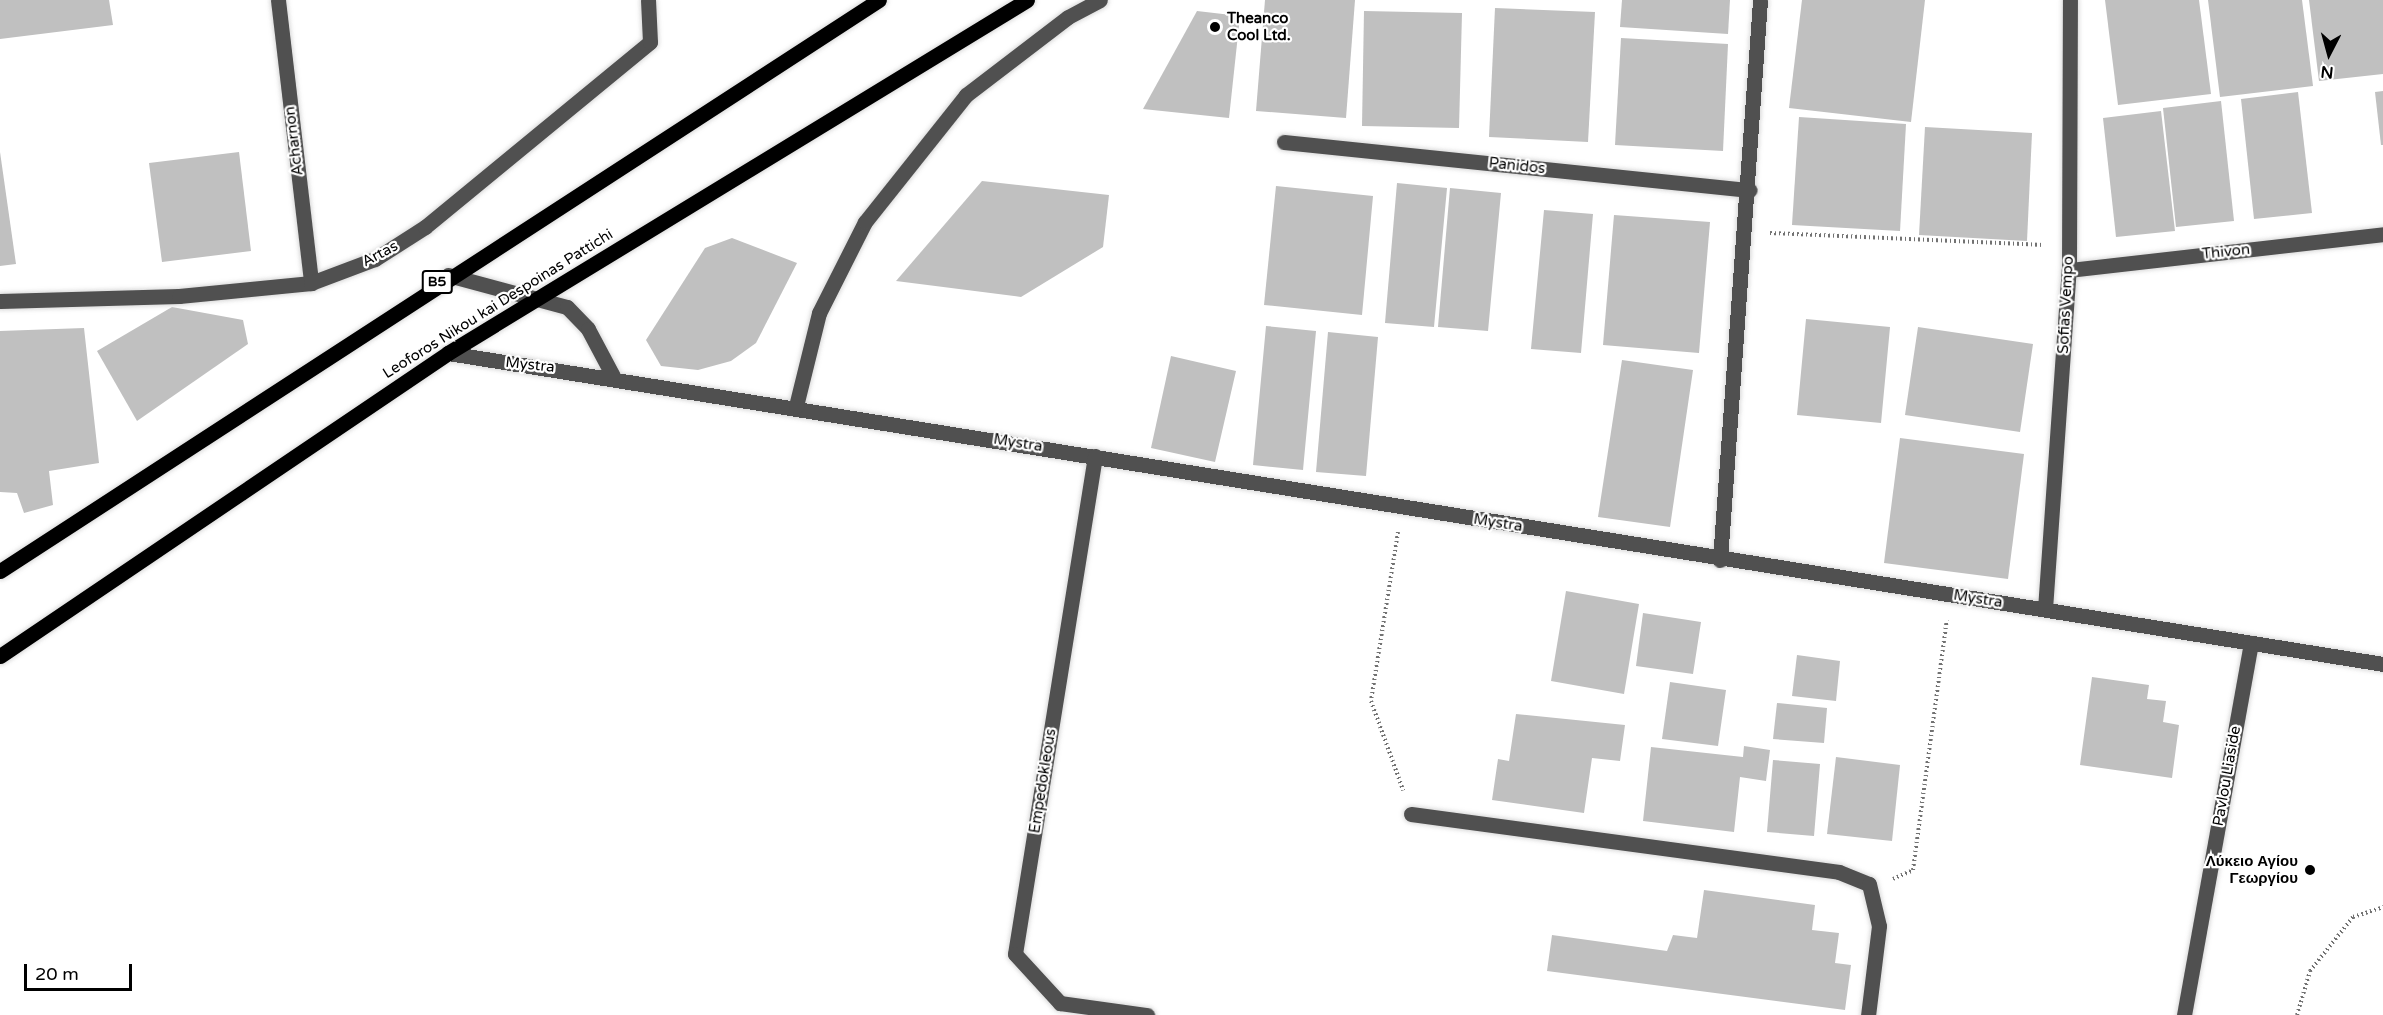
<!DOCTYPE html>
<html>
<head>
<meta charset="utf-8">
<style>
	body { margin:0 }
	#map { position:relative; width:2383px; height:1015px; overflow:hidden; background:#fff; font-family:"Varela Round",sans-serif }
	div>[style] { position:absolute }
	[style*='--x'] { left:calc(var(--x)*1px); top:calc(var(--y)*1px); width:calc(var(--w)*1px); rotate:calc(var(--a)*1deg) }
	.building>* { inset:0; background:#c0c0c0 }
	.path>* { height:4px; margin-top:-2px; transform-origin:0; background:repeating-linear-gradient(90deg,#727272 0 1.5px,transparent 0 4.5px) }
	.roads { filter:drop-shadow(0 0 2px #dbdbdb) drop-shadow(0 0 2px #dbdbdb) }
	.minor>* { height:15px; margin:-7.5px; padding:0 7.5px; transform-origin:7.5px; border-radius:7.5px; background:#505050 }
	.major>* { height:15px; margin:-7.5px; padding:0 7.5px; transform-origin:7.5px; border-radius:7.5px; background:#000 }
	.dots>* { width:16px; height:16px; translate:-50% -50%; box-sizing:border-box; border:3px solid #fff; border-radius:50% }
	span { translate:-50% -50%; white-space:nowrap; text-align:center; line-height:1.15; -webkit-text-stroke:4.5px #fff; paint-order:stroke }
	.shield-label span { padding:2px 4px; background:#fff; border:2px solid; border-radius:4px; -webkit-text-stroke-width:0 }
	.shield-label { font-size:14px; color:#000; font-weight:700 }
	.poi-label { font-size:15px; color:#000; font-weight:700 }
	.left { translate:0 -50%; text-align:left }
	.right { translate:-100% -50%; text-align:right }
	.street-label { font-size:15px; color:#000 }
	.north { position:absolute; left:2299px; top:24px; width:60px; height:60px; -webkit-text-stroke:4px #fff; paint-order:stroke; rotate:186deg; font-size:16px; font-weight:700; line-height:24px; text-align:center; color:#000 }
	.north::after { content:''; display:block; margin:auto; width:21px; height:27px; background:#000; clip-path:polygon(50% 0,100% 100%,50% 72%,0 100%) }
	.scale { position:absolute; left:24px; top:964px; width:108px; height:27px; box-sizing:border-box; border:3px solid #000; border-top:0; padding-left:8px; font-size:18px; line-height:21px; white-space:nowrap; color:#000; -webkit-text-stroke:4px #fff; paint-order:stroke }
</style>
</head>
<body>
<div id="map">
	<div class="building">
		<i style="clip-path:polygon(0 0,109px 0,113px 25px,0 39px)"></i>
		<i style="clip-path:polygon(1265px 0,1355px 0,1346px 118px,1256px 111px)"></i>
		<i style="clip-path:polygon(1622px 0,1730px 0,1728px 34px,1620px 27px)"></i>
		<i style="clip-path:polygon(1802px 0,1925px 0,1911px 122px,1789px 108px)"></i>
		<i style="clip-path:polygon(2105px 0,2199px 0,2211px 94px,2118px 105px)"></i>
		<i style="clip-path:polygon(2208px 0,2302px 0,2313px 86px,2220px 97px)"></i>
		<i style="clip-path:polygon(2309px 0,2383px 0,2383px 74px,2319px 81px)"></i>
		<i style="clip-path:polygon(1495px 8px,1595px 12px,1588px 142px,1489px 137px)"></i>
		<i style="clip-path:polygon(1197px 11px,1240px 16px,1229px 118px,1143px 109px)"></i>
		<i style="clip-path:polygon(1364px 11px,1462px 13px,1459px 128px,1362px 126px)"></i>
		<i style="clip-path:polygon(1621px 38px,1728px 44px,1723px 151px,1615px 145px)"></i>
		<i style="clip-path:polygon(2383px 91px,2383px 145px,2381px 145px,2375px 92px)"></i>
		<i style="clip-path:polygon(2298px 92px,2312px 213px,2254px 219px,2241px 99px)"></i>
		<i style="clip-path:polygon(2221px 101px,2234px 221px,2176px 227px,2163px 108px)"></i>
		<i style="clip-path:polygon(2161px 111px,2175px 231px,2116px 237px,2103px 118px)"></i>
		<i style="clip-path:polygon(1799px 117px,1906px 124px,1900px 231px,1792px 225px)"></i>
		<i style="clip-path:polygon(1925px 127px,2032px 133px,2027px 241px,1919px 235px)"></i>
		<i style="clip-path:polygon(0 152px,16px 264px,0 266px)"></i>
		<i style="clip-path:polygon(239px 152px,251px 251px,162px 262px,149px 163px)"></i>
		<i style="clip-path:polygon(982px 181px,1109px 195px,1103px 247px,1021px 297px,896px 281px)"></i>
		<i style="clip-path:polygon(1397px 183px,1447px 188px,1434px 327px,1385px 323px)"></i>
		<i style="clip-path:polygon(1276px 186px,1373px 196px,1362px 315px,1264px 305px)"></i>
		<i style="clip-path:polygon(1450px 188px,1501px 193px,1488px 331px,1438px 327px)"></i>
		<i style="clip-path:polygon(1544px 210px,1593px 214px,1581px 353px,1531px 349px)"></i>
		<i style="clip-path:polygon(1614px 215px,1710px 222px,1699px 353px,1603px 345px)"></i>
		<i style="clip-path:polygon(732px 238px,797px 263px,756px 343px,731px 361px,698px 370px,661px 366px,646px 340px,705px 248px)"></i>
		<i style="clip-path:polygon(172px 307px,243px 320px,248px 344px,137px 421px,97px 351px)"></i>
		<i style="clip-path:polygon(1806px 319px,1890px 327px,1881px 423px,1797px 415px)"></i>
		<i style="clip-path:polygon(1266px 326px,1316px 331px,1303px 470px,1253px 465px)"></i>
		<i style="clip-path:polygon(1918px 327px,2033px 344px,2020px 432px,1905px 415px)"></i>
		<i style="clip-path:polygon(84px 328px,99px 463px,49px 471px,53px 505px,24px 513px,17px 493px,0 492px,0 331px)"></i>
		<i style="clip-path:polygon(1328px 332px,1378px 337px,1366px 476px,1316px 472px)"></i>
		<i style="clip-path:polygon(1171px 356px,1236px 371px,1215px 462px,1151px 448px)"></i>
		<i style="clip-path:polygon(1622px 360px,1693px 370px,1670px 527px,1598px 517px)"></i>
		<i style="clip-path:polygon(1900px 438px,2024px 454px,2008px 579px,1884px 563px)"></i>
		<i style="clip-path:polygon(1566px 591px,1639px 604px,1624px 694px,1551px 681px)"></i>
		<i style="clip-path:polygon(1643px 613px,1701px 622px,1693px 674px,1636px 666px)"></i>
		<i style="clip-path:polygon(1797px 655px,1840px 661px,1836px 701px,1792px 696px)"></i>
		<i style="clip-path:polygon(2092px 677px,2149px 685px,2147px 699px,2166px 701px,2163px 722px,2179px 725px,2172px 778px,2080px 765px)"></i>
		<i style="clip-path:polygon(1670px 682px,1726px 690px,1718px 746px,1662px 739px)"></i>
		<i style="clip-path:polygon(1777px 703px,1827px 708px,1824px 743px,1773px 739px)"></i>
		<i style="clip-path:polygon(1516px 714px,1625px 725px,1620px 761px,1592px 758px,1584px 813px,1492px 800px,1498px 759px,1509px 761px)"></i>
		<i style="clip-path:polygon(1744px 746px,1770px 750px,1766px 781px,1740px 777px,1734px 832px,1643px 821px,1651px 747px,1743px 757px)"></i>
		<i style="clip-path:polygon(1836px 757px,1900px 765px,1892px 841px,1827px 834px)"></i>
		<i style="clip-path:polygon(1773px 760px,1820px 764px,1814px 836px,1767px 832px)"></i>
		<i style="clip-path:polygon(1704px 890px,1815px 905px,1812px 930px,1839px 933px,1835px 963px,1851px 965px,1845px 1010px,1547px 971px,1552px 935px,1667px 951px,1673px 935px,1697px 938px)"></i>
	</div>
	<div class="path">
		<i style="--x:1770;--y:233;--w:274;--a:2.5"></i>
		<i style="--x:1398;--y:532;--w:171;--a:99.1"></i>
		<i style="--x:1371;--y:701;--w:95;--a:70.2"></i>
		<i style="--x:1893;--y:879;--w:22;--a:-24"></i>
		<i style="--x:1913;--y:870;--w:252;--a:-82.3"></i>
		<i style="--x:2297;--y:1015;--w:46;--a:-73.5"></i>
		<i style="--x:2310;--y:971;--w:69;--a:-51.5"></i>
		<i style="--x:2353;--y:917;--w:32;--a:-18"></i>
	</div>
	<div class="roads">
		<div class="minor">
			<i style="--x:278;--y:0;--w:285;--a:83.3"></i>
			<i style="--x:1284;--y:142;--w:468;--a:5.9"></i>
			<i style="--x:2069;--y:270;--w:316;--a:-6.5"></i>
			<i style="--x:448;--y:275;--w:123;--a:15.1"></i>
			<i style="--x:567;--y:307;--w:30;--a:46"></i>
			<i style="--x:588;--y:329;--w:53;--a:62"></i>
			<i style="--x:0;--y:301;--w:179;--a:-1.6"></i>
			<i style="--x:179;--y:296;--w:133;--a:-5.6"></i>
			<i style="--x:311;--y:283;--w:68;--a:-20.6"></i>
			<i style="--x:375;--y:259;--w:59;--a:-32.6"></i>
			<i style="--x:425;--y:227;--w:291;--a:-39.4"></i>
			<i style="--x:650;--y:42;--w:42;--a:-92.7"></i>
			<i style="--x:448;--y:353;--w:1960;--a:9.13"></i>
			<i style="--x:796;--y:406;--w:96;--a:-76.1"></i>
			<i style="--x:819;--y:313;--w:102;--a:-63.2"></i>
			<i style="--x:865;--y:222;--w:162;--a:-51.5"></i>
			<i style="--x:966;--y:95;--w:128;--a:-37.4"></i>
			<i style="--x:1068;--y:17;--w:36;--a:-28"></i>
			<i style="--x:1095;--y:456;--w:504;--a:99.13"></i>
			<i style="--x:1015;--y:954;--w:67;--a:47.4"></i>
			<i style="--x:1060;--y:1003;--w:88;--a:7.9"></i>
			<i style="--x:1720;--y:560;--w:561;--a:-85.91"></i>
			<i style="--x:2045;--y:609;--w:340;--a:-86"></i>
			<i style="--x:2069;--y:270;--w:270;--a:-89.8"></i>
			<i style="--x:1411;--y:814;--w:432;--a:7.7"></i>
			<i style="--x:1839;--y:872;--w:32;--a:22"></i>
			<i style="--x:1869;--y:884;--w:43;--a:76.6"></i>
			<i style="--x:1879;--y:926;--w:90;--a:97"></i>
			<i style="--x:2184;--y:1015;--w:378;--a:-79.8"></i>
		</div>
		<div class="major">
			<i style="--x:0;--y:571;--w:1048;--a:-33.01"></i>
			<i style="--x:0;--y:656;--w:541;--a:-34.07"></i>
			<i style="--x:448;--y:353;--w:678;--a:-31.37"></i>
		</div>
	</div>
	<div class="dots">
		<i style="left:1215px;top:27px;background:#000"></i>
		<i style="left:2310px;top:870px;background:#000"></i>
	</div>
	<div class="shield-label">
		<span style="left:437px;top:282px">B5</span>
	</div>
	<div class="poi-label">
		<span class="left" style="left:1227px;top:27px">Theanco<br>Cool Ltd.</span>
		<span class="right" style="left:2298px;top:870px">Λύκειο Αγίου<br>Γεωργίου</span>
	</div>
	<div class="street-label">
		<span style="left:294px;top:141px;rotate:-97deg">Acharnon</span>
		<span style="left:1517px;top:166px;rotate:6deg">Panidos</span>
		<span style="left:2226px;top:252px;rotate:-6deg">Thivon</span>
		<span style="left:380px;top:254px;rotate:-28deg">Artas</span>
		<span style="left:498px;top:304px;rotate:-32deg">Leoforos Nikou kai Despoinas Pattichi</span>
		<span style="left:2066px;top:305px;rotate:-87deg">Sofias Vempo</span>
		<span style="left:530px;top:365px;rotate:6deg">Mystra</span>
		<span style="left:1018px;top:443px;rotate:9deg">Mystra</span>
		<span style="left:1498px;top:523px;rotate:9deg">Mystra</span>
		<span style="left:1978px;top:599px;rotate:9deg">Mystra</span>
		<span style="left:2227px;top:776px;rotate:-80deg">Pavlou Liaside</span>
		<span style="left:1043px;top:781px;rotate:-81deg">Empedokleous</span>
	</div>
	<div class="north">N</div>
	<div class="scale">20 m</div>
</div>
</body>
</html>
